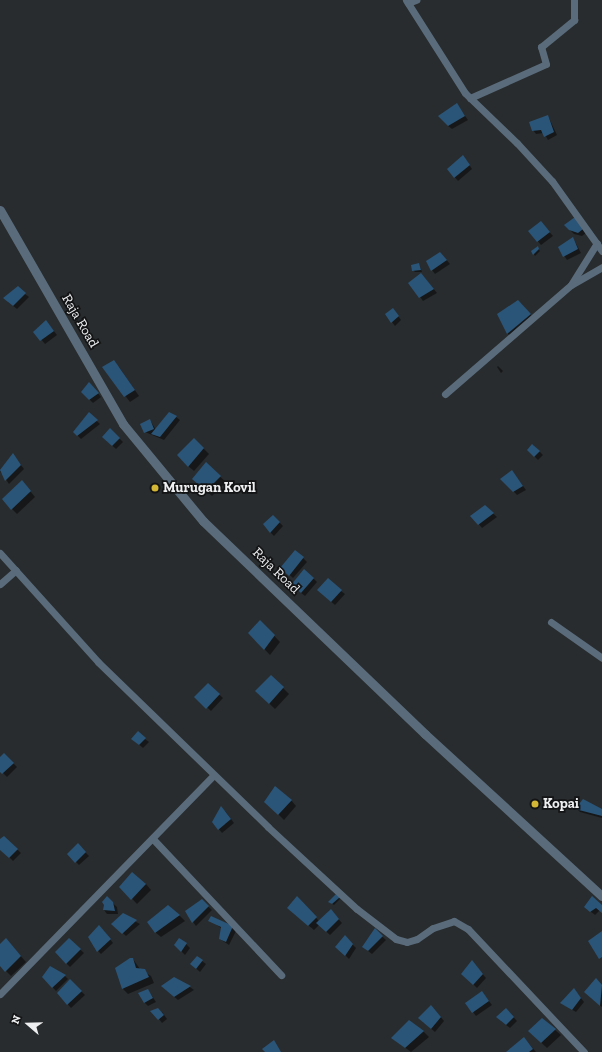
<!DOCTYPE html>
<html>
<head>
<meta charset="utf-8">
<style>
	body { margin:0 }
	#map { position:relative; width:602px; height:1052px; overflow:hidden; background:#292c2e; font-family:"Zilla Slab",serif }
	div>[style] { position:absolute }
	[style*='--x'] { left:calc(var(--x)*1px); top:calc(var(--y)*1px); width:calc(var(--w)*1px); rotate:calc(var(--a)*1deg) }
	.shadow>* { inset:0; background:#0007 }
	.building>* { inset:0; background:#2a5578 }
	.minor>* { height:7px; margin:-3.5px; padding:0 3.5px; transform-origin:3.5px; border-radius:3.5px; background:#5a6c7c }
	.tertiary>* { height:9px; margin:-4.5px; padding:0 4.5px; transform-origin:4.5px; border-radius:4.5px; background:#5a6c7c }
	.dots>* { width:11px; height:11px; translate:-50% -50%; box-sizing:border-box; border:2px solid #131415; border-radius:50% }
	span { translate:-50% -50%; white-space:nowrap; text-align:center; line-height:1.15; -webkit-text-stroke:3.5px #131415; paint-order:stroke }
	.street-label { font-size:14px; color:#eeeff1 }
	.poi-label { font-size:14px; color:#eeeff1; font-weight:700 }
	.left { translate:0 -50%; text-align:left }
	.north { position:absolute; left:8px; top:1004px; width:40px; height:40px; -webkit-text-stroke:3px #131415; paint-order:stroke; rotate:290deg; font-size:11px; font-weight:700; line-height:16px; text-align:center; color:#eeeff1 }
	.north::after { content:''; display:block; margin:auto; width:14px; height:18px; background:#eeeff1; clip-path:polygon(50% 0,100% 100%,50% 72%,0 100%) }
</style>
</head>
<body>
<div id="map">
	<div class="shadow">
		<i style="clip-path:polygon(457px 105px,468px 120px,452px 129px,448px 126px)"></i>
		<i style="clip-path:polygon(548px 116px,557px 135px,548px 140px,544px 133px,536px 134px,533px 130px)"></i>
		<i style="clip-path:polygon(466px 160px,472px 169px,458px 181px,448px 169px)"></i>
		<i style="clip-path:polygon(578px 222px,586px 233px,582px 236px,574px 234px,565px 225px)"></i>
		<i style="clip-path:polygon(544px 226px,553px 236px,541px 245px,529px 231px)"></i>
		<i style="clip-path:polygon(573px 238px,581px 253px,567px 260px,559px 248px)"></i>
		<i style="clip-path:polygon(537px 247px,540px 251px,535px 256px,532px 251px)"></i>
		<i style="clip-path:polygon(444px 257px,450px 264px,435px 274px,432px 270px)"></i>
		<i style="clip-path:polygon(419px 264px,422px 272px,415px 272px,413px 270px)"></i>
		<i style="clip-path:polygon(424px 277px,437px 293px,423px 301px,410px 283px)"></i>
		<i style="clip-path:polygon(25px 294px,29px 297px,17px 309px,8px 302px)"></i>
		<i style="clip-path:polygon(518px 301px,536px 320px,513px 338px,507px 333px)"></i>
		<i style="clip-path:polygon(396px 313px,401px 320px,395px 326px,392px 322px)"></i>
		<i style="clip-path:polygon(46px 321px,57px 335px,45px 344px,35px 332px)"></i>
		<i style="clip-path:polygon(498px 366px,503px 371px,501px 373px,497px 367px)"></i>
		<i style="clip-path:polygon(103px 367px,119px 367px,139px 396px,130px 402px)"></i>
		<i style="clip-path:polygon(92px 386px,101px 397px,93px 403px,82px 392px)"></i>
		<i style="clip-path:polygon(89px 414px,100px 424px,81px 439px,74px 432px)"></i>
		<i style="clip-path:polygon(176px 417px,180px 420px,164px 440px,145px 432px,150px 420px,156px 430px)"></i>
		<i style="clip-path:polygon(110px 429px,123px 442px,116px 449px,107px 441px)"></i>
		<i style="clip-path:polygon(194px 439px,209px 454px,194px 471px,188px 466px)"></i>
		<i style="clip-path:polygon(533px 445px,543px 455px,538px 460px,528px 450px)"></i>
		<i style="clip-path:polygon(13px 455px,24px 469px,9px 484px,0 471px)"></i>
		<i style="clip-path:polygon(206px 464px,226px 482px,212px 496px,198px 484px)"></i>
		<i style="clip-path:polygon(512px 471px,526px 490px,517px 495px,502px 479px)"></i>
		<i style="clip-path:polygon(22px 481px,35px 497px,17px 514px,12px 509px)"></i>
		<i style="clip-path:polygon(485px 506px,497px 517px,482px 528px,472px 516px)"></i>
		<i style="clip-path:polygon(273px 516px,283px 526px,274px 536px,270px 532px)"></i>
		<i style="clip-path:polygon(296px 551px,307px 562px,293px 578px,285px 571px)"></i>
		<i style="clip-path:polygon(313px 578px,317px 582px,305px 596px,296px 589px)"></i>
		<i style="clip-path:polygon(341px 591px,345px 594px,335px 605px,322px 594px)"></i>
		<i style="clip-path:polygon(266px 627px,280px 642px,270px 655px,249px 633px)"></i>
		<i style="clip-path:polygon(271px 676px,289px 694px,275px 709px,256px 691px)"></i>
		<i style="clip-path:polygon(208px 684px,223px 698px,211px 711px,196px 697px)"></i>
		<i style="clip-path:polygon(145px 739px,149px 742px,143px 748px,136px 742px)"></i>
		<i style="clip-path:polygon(4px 754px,17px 767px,7px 777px,0 770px,0 758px)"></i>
		<i style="clip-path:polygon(291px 800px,296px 806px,284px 820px,265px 801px)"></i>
		<i style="clip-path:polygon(577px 809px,602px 810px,602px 818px,580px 812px)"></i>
		<i style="clip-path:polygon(225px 811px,234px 823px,222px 833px,213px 822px)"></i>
		<i style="clip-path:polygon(4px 837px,21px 853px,13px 861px,0 848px,0 841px)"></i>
		<i style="clip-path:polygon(78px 845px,89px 856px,79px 865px,68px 854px)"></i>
		<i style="clip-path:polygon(146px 884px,151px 890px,137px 904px,121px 887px)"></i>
		<i style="clip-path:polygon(336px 895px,340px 899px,334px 905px,331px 903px)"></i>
		<i style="clip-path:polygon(107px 898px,117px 907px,118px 914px,107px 914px,104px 910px)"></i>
		<i style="clip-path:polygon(297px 898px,319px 921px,334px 914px,342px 923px,330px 935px,319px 925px,314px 930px,293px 913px)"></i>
		<i style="clip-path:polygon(202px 901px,212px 910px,196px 926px,193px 922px)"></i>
		<i style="clip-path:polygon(585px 907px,602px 907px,602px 912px,600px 910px,595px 915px)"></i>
		<i style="clip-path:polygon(123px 915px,140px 924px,126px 936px,113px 924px)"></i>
		<i style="clip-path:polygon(179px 915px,185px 921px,161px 937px,155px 932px)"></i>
		<i style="clip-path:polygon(210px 920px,233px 927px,236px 931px,229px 945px,220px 939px,221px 928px)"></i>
		<i style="clip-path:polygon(103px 930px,113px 943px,101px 954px,98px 951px)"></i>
		<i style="clip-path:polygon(375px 930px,386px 940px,372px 954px,363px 947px)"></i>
		<i style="clip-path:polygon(345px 937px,356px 948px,349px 959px,337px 947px)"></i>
		<i style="clip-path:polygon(69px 939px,84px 953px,70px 967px,66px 963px)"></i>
		<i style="clip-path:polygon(186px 944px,190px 948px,185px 955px,175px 945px)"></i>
		<i style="clip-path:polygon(0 945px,11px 945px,26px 962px,11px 976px,0 965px)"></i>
		<i style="clip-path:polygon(133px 959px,140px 969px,151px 976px,154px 983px,128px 994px,123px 989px)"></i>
		<i style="clip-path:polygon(202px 961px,206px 964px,200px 972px,191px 964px)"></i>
		<i style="clip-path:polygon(475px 965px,486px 978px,477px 988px,462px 973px)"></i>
		<i style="clip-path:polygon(65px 976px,68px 979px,56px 991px,43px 977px)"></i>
		<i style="clip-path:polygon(174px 978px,190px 987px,194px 990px,178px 1000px,166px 990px)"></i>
		<i style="clip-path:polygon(70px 980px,85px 995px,71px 1008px,58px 993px)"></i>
		<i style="clip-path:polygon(596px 980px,602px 986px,602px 1007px,591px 998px)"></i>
		<i style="clip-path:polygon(574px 989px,584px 1002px,576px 1012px,561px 1003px)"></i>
		<i style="clip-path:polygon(148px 990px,156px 1002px,148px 1006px,144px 1002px)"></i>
		<i style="clip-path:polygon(482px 992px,492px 1005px,476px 1016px,473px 1012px)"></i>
		<i style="clip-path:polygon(435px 1010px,444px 1021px,435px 1032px,423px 1022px)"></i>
		<i style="clip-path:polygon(162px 1012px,167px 1019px,162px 1023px,159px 1019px)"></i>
		<i style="clip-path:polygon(509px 1012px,517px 1021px,510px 1028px,501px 1021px)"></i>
		<i style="clip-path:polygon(542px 1019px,561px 1035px,547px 1048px,535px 1037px)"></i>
		<i style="clip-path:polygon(423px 1031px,429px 1037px,411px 1052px,392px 1038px)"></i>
		<i style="clip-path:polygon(524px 1038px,536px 1052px,508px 1052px)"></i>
	</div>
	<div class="building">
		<i style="clip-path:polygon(457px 103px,465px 116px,448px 126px,438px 116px)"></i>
		<i style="clip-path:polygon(548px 115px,554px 132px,544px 137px,541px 130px,532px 131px,529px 122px)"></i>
		<i style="clip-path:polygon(463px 155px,470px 165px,454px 178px,447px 169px)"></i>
		<i style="clip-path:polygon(575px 217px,583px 229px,578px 233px,569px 230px,564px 225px)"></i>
		<i style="clip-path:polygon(541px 221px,550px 232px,537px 242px,528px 231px)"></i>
		<i style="clip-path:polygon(573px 237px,578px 249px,563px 257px,558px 247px)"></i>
		<i style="clip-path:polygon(538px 246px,539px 249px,533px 255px,531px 251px)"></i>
		<i style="clip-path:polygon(440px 252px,447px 260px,431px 271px,426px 261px)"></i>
		<i style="clip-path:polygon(419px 263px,421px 270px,412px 271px,411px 265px)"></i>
		<i style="clip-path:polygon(421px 273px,434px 289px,419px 298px,408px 283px)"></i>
		<i style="clip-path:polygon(18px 286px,26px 293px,13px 306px,3px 298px)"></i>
		<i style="clip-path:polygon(518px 300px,531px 314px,507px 334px,497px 314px)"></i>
		<i style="clip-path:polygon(393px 308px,399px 316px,391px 323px,385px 314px)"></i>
		<i style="clip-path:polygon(46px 320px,54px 331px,40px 341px,33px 332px)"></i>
		<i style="clip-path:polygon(114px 360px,135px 390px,124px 397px,102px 367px)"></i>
		<i style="clip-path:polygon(89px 382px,99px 393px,89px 400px,81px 392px)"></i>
		<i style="clip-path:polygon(89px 412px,98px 420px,77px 436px,73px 432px)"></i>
		<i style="clip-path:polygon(169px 412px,177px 416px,160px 437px,151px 434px)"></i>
		<i style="clip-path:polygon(150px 419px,154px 429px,144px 433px,140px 424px)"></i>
		<i style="clip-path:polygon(110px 428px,120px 438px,112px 446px,102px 437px)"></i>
		<i style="clip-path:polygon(194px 438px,204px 448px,188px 467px,177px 455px)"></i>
		<i style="clip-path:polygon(532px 444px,540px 451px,534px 457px,527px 450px)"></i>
		<i style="clip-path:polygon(13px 453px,21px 465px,5px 481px,0 470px)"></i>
		<i style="clip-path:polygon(206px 462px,221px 476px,206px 491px,192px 479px)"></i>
		<i style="clip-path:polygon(512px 470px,523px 486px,513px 492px,500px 479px)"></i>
		<i style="clip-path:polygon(22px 480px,31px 491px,11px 510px,2px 499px)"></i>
		<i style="clip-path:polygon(485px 505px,494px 513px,478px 525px,470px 516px)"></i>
		<i style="clip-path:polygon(273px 515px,280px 522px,270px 533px,263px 524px)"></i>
		<i style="clip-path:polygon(295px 550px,304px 557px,289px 576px,280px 568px)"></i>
		<i style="clip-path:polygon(304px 569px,314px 578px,301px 593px,291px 585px)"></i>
		<i style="clip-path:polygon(328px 578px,342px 590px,331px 602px,317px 590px)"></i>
		<i style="clip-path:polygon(260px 620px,275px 635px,264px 650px,248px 633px)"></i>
		<i style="clip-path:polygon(271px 675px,284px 687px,269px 704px,255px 691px)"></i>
		<i style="clip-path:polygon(208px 683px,220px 694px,206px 709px,194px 697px)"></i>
		<i style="clip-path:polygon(138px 731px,146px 738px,139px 745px,131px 739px)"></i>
		<i style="clip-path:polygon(4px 753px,14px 763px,2px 774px,0 772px,0 757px)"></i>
		<i style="clip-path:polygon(275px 786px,292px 800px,278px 815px,264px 802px)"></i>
		<i style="clip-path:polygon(583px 799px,602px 809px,602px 816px,575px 809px)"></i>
		<i style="clip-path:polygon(221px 806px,231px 819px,218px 830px,212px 822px)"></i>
		<i style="clip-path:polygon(4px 836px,18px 849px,9px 858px,0 850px,0 839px)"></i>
		<i style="clip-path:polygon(78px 843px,86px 852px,75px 863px,67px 854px)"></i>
		<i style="clip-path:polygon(132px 872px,146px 884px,131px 900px,119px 887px)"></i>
		<i style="clip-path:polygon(336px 894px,340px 897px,332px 904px,328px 902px)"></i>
		<i style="clip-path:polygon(107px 896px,113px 902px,115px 911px,103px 910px,104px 905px,102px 902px)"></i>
		<i style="clip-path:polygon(297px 896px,317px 917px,308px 926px,287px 908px)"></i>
		<i style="clip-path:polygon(592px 896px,602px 905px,602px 913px,596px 908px,590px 912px,584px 907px)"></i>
		<i style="clip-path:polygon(202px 899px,209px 906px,192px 923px,185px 911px)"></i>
		<i style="clip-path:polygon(168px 905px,180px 915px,155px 933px,147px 922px)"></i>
		<i style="clip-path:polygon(331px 909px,339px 919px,326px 932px,316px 923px)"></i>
		<i style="clip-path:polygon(123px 913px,137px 920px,122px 934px,111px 924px)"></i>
		<i style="clip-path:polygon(211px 916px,233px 926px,226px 942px,219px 939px,221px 927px,208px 921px)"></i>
		<i style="clip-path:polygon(99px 925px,111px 939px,97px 952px,88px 937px)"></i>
		<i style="clip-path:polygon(375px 928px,383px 936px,368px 951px,362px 947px)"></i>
		<i style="clip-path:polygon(602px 931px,602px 957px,599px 959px,588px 941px)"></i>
		<i style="clip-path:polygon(345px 935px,353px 944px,345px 956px,335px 947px)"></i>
		<i style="clip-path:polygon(6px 938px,21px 956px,5px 972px,0 966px,0 944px)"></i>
		<i style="clip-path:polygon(69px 938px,81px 949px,66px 964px,55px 952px)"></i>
		<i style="clip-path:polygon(179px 938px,187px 943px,181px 952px,174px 945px)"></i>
		<i style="clip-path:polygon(197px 956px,203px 960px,196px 969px,190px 964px)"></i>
		<i style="clip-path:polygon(130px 958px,133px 958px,136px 968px,145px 969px,149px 977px,122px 989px,115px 968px)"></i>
		<i style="clip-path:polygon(472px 960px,483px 974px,473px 985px,461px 974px)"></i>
		<i style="clip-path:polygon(50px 966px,66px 975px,52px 988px,42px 977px)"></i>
		<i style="clip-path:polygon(174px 977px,191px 986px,174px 997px,161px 986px)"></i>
		<i style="clip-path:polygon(596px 978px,602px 985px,600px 1006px,584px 992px)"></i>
		<i style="clip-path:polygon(70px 979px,82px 991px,67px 1005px,57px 993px)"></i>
		<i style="clip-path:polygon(574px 988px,581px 998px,572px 1010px,560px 1003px)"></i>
		<i style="clip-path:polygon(148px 989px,153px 998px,144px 1003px,138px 993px)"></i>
		<i style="clip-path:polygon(482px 991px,489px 1001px,472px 1013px,465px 1003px)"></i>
		<i style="clip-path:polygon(431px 1005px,441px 1017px,431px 1029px,418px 1018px)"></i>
		<i style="clip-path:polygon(158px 1008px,164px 1015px,158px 1020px,150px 1011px)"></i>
		<i style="clip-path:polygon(506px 1008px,514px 1017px,506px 1025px,496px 1017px)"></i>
		<i style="clip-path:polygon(542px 1018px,556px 1029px,541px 1043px,528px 1031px)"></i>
		<i style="clip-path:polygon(409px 1020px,424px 1031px,405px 1048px,391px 1038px)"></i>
		<i style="clip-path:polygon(524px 1037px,533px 1049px,529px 1052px,506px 1052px)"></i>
		<i style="clip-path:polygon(274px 1040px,281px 1052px,265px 1052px,262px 1049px)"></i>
	</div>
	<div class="minor">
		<i style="--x:406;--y:0;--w:110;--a:57.6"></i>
		<i style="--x:465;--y:93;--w:72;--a:43.9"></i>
		<i style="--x:517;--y:143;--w:52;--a:47.4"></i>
		<i style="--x:552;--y:181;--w:86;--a:54.5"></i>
		<i style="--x:408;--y:3;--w:9;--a:-21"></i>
		<i style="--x:470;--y:98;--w:83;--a:-24.1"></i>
		<i style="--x:546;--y:64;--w:18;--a:-106"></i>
		<i style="--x:541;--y:47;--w:43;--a:-39.3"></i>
		<i style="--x:574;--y:20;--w:20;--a:-90"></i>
		<i style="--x:572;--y:283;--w:47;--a:-58"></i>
		<i style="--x:445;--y:394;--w:167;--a:-40.9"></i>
		<i style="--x:571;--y:285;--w:36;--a:-30"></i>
		<i style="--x:0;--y:553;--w:147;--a:48"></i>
		<i style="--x:98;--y:662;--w:237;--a:44.1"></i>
		<i style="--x:268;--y:827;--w:121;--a:42.7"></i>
		<i style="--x:357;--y:909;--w:49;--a:37.6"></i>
		<i style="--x:396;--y:939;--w:11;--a:15"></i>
		<i style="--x:407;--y:942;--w:10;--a:-17"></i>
		<i style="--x:417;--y:939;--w:19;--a:-35"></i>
		<i style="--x:433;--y:928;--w:22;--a:-18"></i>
		<i style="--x:454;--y:921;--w:16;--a:30"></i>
		<i style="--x:468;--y:929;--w:169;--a:46.7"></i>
		<i style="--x:0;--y:584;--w:21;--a:-41"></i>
		<i style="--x:551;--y:622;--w:62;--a:35.2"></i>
		<i style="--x:153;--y:839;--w:187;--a:46.7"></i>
		<i style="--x:0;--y:994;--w:306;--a:-45.7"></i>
	</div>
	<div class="tertiary">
		<i style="--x:0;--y:210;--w:247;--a:60.1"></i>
		<i style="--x:123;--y:424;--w:126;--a:50.5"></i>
		<i style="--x:203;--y:521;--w:308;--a:43.8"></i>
		<i style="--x:425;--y:734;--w:240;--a:42.5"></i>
	</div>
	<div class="dots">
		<i style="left:155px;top:488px;background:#d3b635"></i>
		<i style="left:535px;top:804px;background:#d3b635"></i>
	</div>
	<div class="street-label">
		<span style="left:80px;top:321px;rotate:60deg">Raja Road</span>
		<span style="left:276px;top:571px;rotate:44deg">Raja Road</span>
	</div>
	<div class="poi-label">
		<span class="left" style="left:163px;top:488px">Murugan Kovil</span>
		<span class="left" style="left:543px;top:804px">Kopai</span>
	</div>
	<div class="north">N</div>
</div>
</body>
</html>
